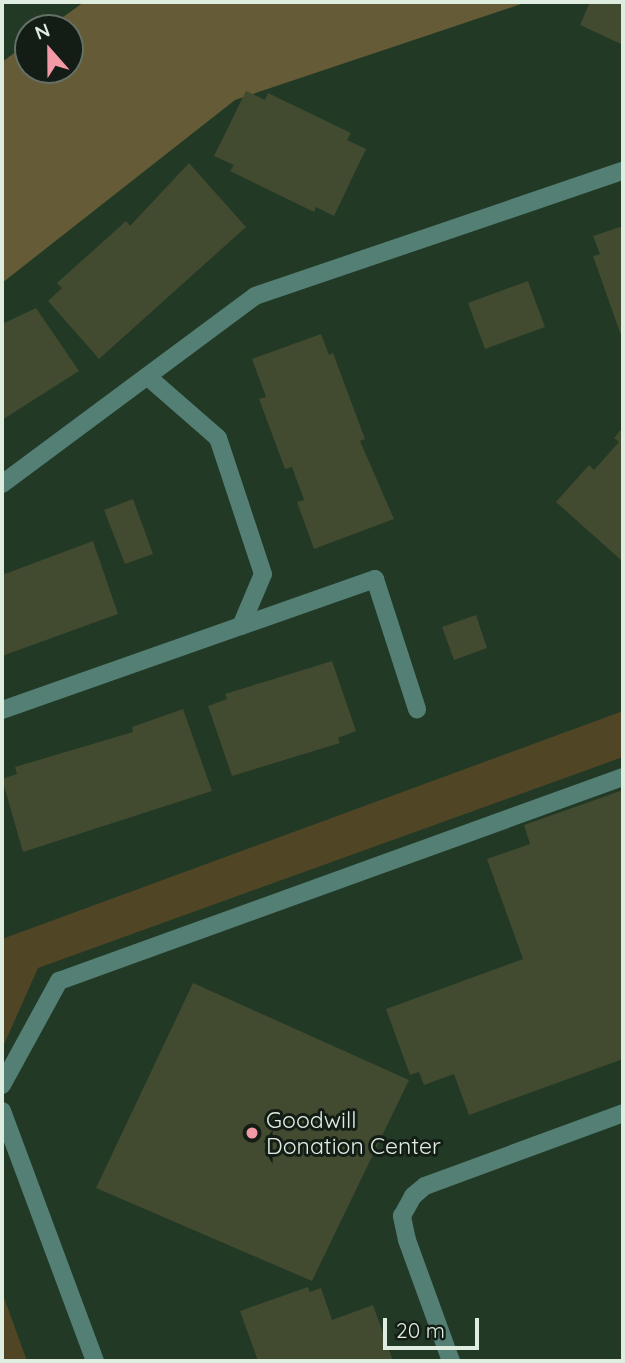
<!DOCTYPE html>
<html>
<head>
<meta charset="utf-8">
<style>
	body { margin:0 }
	#map { position:relative; width:625px; height:1363px; overflow:hidden; background:#223926; font-family:Quicksand,sans-serif }
	div>[style] { position:absolute }
	[style*='--x'] { left:calc(var(--x)*1px); top:calc(var(--y)*1px); width:calc(var(--w)*1px); rotate:calc(var(--a)*1deg) }
	.green>* { inset:0; background:#504625 }
	.forest>* { inset:0; background:#655b37 }
	.building>* { inset:0; background:#424a2f }
	.minor>* { height:18px; margin:-9px; padding:0 9px; transform-origin:9px; border-radius:9px; background:#537f74 }
	.dots>* { width:19px; height:19px; translate:-50% -50%; box-sizing:border-box; border:4px solid #131d15; border-radius:50% }
	span { translate:-50% -50%; white-space:nowrap; text-align:center; line-height:1.15; -webkit-text-stroke:6px #131d15; paint-order:stroke }
	.poi-label { font-size:23px; color:#dfede1 }
	.left { translate:0 -50%; text-align:left }
	.frame { position:absolute; inset:0; border:4px solid #dfede1; pointer-events:none }
	.north { position:absolute; left:14px; top:14px; width:70px; height:70px; box-sizing:border-box; background:#131d15; border:2px solid #657067; border-radius:50%; rotate:339deg; font-size:19px; font-weight:700; line-height:28px; text-align:center; color:#dfede1 }
	.north::after { content:''; display:block; margin:auto; width:24px; height:32px; background:#f49aa7; clip-path:polygon(50% 0,100% 100%,50% 72%,0 100%) }
	.scale { position:absolute; left:383px; top:1318px; width:96px; height:32px; box-sizing:border-box; border:4px solid #dfede1; border-top:0; padding-left:9px; font-size:21px; line-height:24px; white-space:nowrap; color:#dfede1; -webkit-text-stroke:5px #131d15; paint-order:stroke }
</style>
</head>
<body>
<div id="map">
	<div class="green">
		<i style="clip-path:polygon(623px 711px,623px 757px,38px 968px,2px 1049px,2px 939px)"></i>
		<i style="clip-path:polygon(2px 1292px,27px 1361px,2px 1361px)"></i>
	</div>
	<div class="forest">
		<i style="clip-path:polygon(84px 2px,527px 2px,235px 100px,2px 283px,2px 62px,28px 43px,28px 70px,70px 70px,70px 28px,48px 28px)"></i>
	</div>
	<div class="building">
		<i style="clip-path:polygon(590px 2px,623px 2px,623px 45px,580px 25px)"></i>
		<i style="clip-path:polygon(246px 91px,265px 100px,268px 93px,351px 133px,347px 140px,366px 149px,334px 216px,316px 207px,314px 212px,230px 171px,234px 165px,214px 156px)"></i>
		<i style="clip-path:polygon(189px 163px,246px 227px,99px 359px,48px 301px,62px 288px,57px 283px,126px 221px,130px 226px)"></i>
		<i style="clip-path:polygon(623px 226px,623px 341px,593px 256px,600px 254px,593px 236px)"></i>
		<i style="clip-path:polygon(528px 281px,545px 327px,485px 349px,468px 303px)"></i>
		<i style="clip-path:polygon(36px 308px,79px 371px,2px 420px,2px 324px)"></i>
		<i style="clip-path:polygon(321px 334px,329px 355px,333px 353px,365px 439px,360px 441px,394px 519px,314px 549px,297px 502px,304px 500px,292px 467px,285px 469px,259px 399px,266px 397px,252px 359px)"></i>
		<i style="clip-path:polygon(623px 427px,623px 558px,621px 560px,556px 502px,589px 465px,594px 470px,619px 442px,614px 438px)"></i>
		<i style="clip-path:polygon(133px 499px,153px 554px,125px 564px,104px 510px)"></i>
		<i style="clip-path:polygon(93px 541px,118px 614px,2px 656px,2px 575px)"></i>
		<i style="clip-path:polygon(476px 615px,487px 648px,454px 660px,442px 627px)"></i>
		<i style="clip-path:polygon(332px 661px,356px 731px,338px 738px,340px 743px,232px 776px,208px 706px,227px 699px,225px 694px)"></i>
		<i style="clip-path:polygon(183px 709px,212px 791px,23px 852px,2px 779px,17px 774px,15px 767px,133px 732px,132px 727px)"></i>
		<i style="clip-path:polygon(623px 790px,623px 1059px,469px 1115px,454px 1074px,424px 1085px,419px 1072px,410px 1075px,386px 1009px,523px 959px,487px 859px,530px 844px,524px 825px)"></i>
		<i style="clip-path:polygon(193px 983px,409px 1080px,312px 1281px,96px 1188px)"></i>
		<i style="clip-path:polygon(308px 1287px,310px 1292px,321px 1288px,332px 1320px,373px 1305px,393px 1361px,258px 1361px,240px 1311px)"></i>
	</div>
	<div class="minor">
		<i style="--x:2;--y:484;--w:315;--a:-36.6"></i>
		<i style="--x:255;--y:296;--w:389;--a:-18.8"></i>
		<i style="--x:241;--y:626;--w:142;--a:-19.3"></i>
		<i style="--x:375;--y:579;--w:137;--a:72.1"></i>
		<i style="--x:2;--y:710;--w:253;--a:-19.4"></i>
		<i style="--x:241;--y:626;--w:56;--a:-67.1"></i>
		<i style="--x:263;--y:574;--w:143;--a:-108.3"></i>
		<i style="--x:218;--y:438;--w:94;--a:-138.9"></i>
		<i style="--x:2;--y:1085;--w:119;--a:-61.3"></i>
		<i style="--x:59;--y:981;--w:600;--a:-19.89"></i>
		<i style="--x:2;--y:1111;--w:267;--a:69.6"></i>
		<i style="--x:451;--y:1361;--w:129;--a:-110"></i>
		<i style="--x:407;--y:1240;--w:25;--a:-102"></i>
		<i style="--x:402;--y:1216;--w:23;--a:-61"></i>
		<i style="--x:413;--y:1196;--w:16;--a:-40"></i>
		<i style="--x:425;--y:1186;--w:211;--a:-20.2"></i>
	</div>
	<div class="dots">
		<i style="left:252px;top:1133px;background:#f49aa7"></i>
	</div>
	<div class="poi-label">
		<span class="left" style="left:266px;top:1133px">Goodwill<br>Donation Center</span>
	</div>
	<div class="frame"></div>
	<div class="north">N</div>
	<div class="scale">20 m</div>
</div>
</body>
</html>
